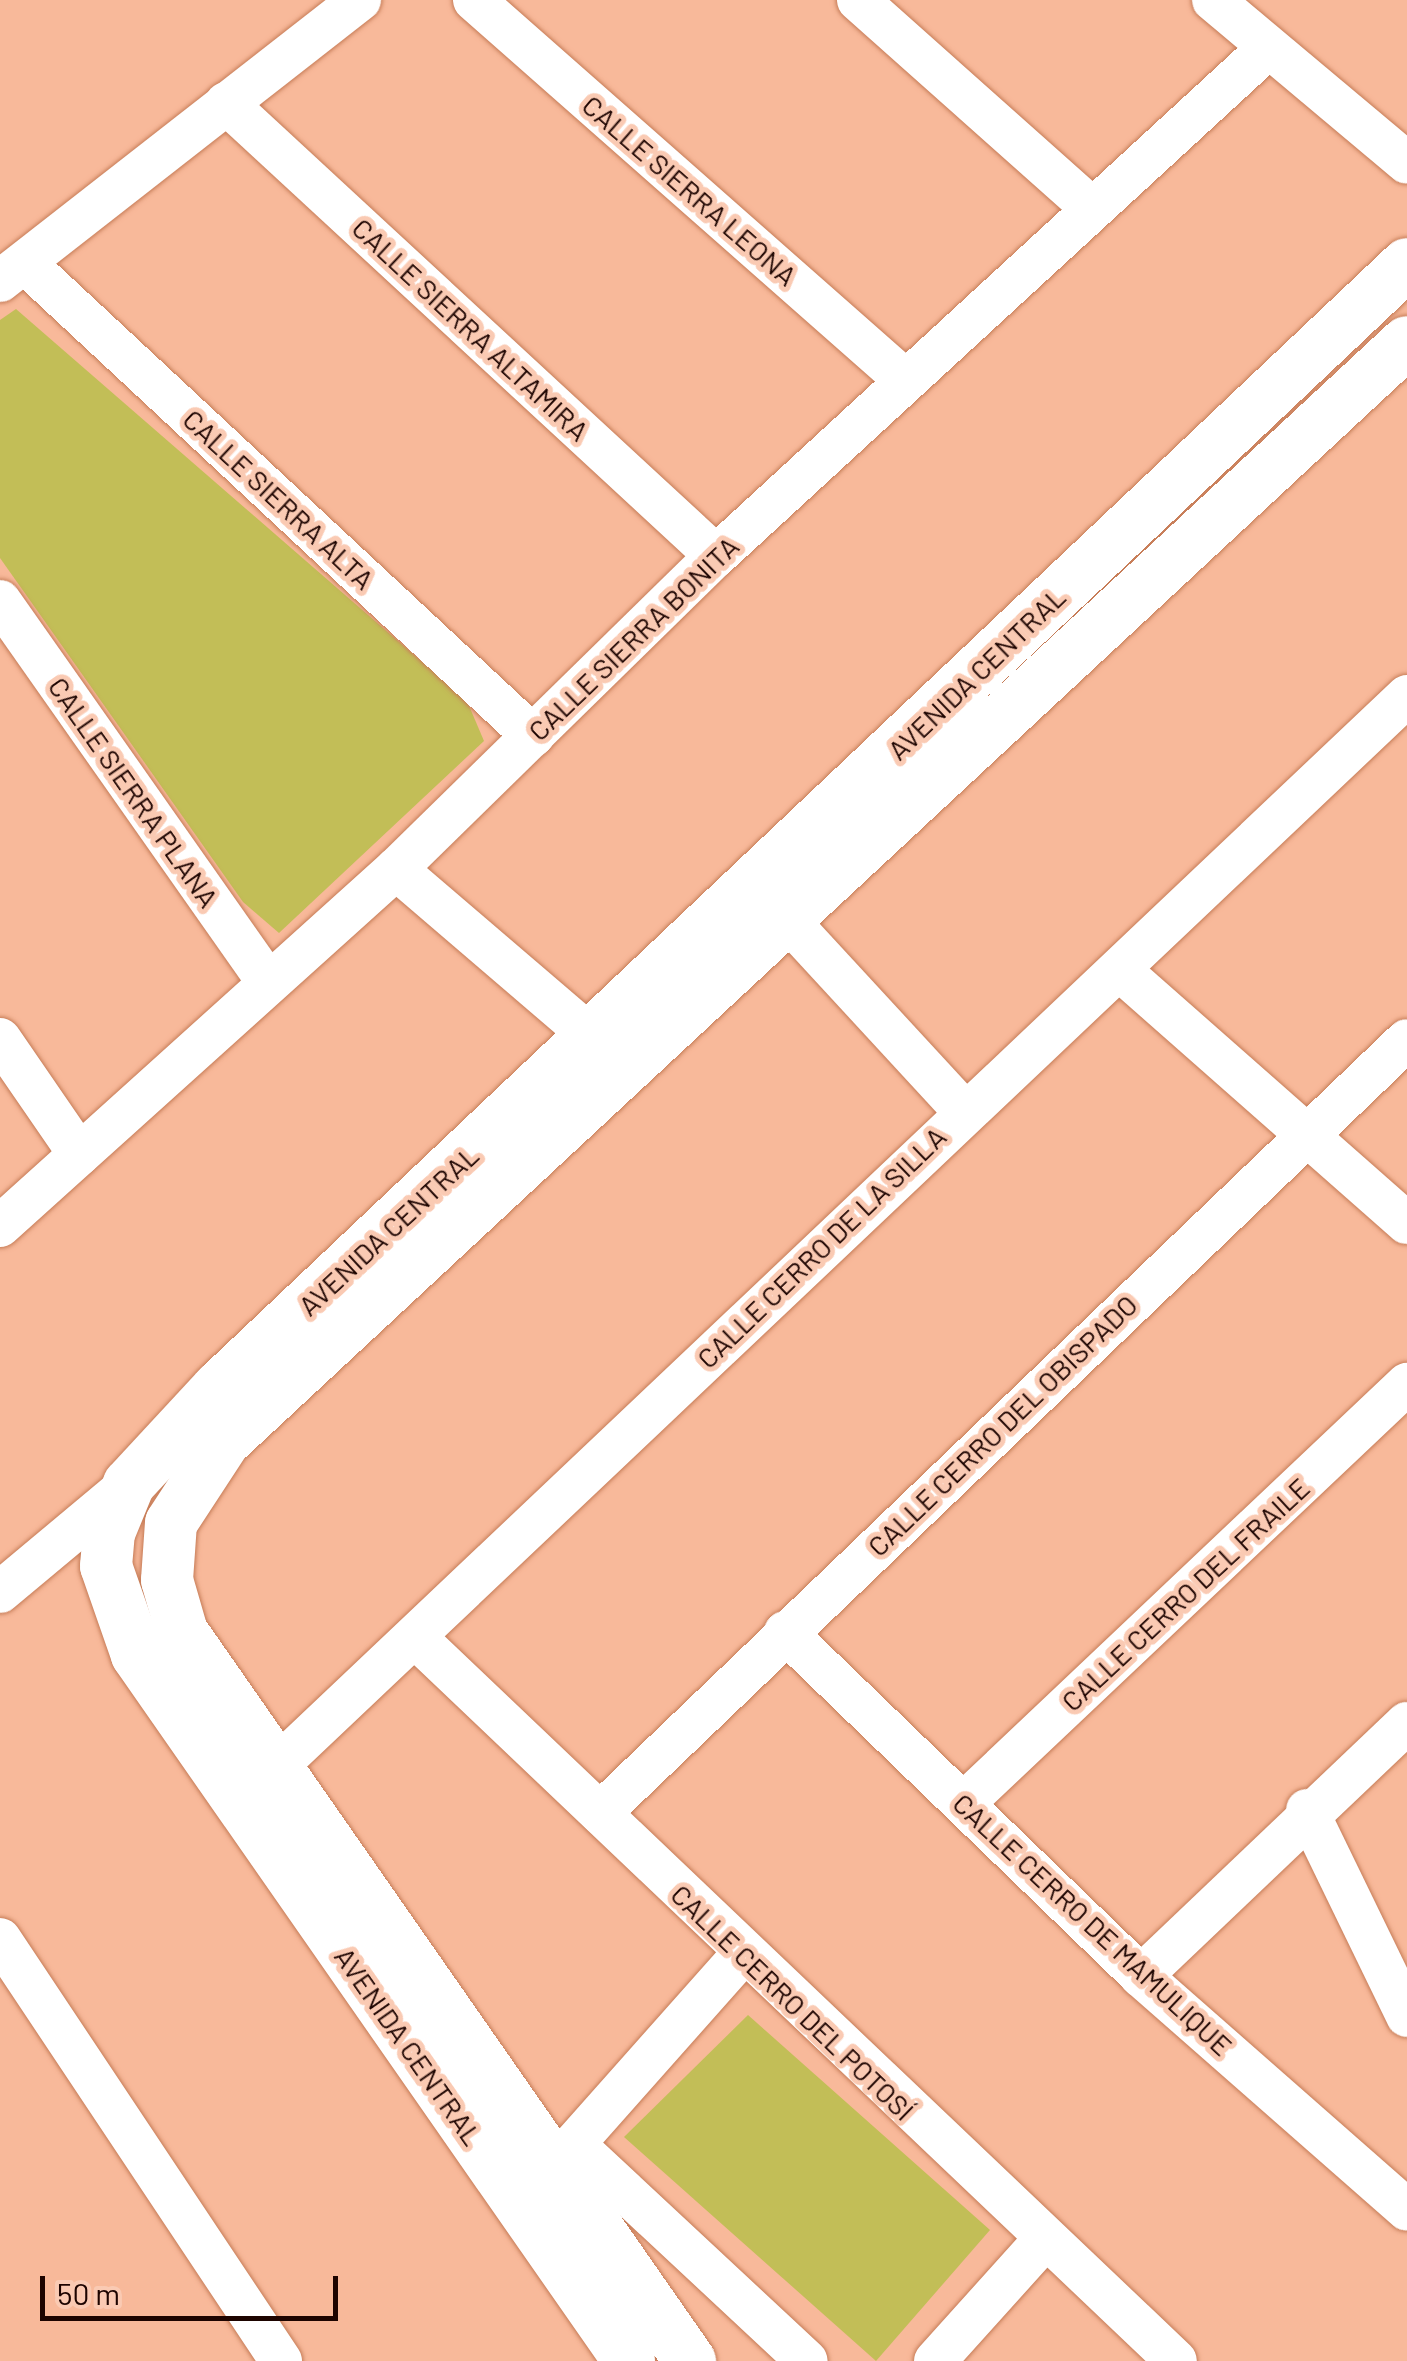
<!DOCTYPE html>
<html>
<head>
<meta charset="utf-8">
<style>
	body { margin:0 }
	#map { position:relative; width:1407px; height:2361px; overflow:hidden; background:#f8b99a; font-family:Barlow,sans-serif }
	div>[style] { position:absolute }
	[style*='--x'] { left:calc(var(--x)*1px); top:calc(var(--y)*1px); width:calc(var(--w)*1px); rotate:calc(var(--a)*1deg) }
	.green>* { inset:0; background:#c2be57 }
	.roads { filter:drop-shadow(0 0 2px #c67c57) drop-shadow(0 0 2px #c67c57) }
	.minor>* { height:42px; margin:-21px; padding:0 21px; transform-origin:21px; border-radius:21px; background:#fff }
	.tertiary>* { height:52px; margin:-26px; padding:0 26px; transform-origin:26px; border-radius:26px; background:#fff }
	span { translate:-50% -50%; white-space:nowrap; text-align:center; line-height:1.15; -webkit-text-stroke:10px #facab3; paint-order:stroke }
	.street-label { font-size:28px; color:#1d0400 }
	.scale { position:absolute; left:40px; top:2276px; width:298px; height:45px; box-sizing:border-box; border:5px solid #1d0400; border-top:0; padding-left:12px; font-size:30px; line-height:35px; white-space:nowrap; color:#1d0400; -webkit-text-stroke:8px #facab3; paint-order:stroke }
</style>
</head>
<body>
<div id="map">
	<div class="green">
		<i style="clip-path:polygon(16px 309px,467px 701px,484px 741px,279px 933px,243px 902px,0 558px,0 320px)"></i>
		<i style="clip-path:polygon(748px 2015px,990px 2230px,876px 2361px,624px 2137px)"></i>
	</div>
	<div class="roads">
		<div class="minor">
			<i style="--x:474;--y:0;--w:575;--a:41.4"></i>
			<i style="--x:858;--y:0;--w:311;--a:41.7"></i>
			<i style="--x:1213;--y:0;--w:253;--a:40"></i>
			<i style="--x:226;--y:103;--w:667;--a:42.75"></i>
			<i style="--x:25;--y:263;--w:694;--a:42.96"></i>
			<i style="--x:0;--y:281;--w:457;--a:-38"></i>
			<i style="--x:0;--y:601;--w:466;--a:54.9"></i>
			<i style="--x:396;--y:869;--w:289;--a:40.6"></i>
			<i style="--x:783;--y:915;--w:265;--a:47.3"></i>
			<i style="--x:1123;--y:973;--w:378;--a:41.4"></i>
			<i style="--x:0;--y:1039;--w:140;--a:55.5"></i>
			<i style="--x:0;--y:1226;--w:533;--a:-42.04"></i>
			<i style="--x:396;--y:869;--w:448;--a:-44.4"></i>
			<i style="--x:716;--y:556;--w:747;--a:-42.61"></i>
			<i style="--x:0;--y:1592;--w:168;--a:-39.9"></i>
			<i style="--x:785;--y:1632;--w:495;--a:44"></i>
			<i style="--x:1141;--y:1976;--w:354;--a:41.3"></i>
			<i style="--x:415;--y:1637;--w:1050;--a:43.57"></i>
			<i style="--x:254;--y:1788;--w:1588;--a:-43.44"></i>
			<i style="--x:964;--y:1803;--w:610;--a:-43.41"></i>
			<i style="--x:1307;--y:1810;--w:229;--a:64.1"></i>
			<i style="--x:600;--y:1813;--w:1117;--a:-43.77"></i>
			<i style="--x:0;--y:1939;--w:507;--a:56.34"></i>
			<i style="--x:1141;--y:1976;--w:367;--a:-43.6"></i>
			<i style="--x:574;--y:2144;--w:318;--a:43"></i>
			<i style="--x:557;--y:2163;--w:277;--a:-48.4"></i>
			<i style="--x:935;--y:2361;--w:164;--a:-48"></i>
		</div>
		<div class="tertiary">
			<i style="--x:629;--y:2361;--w:861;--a:-124.87"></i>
			<i style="--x:137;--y:1655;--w:94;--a:-109.2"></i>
			<i style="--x:106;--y:1566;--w:33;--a:-85"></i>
			<i style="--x:109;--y:1533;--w:53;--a:-67.8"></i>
			<i style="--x:129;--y:1484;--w:131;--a:-47.2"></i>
			<i style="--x:218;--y:1388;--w:1636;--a:-43.39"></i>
			<i style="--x:690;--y:2361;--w:889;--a:-124.87"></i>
			<i style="--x:182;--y:1632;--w:54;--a:-106.1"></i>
			<i style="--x:167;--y:1580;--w:57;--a:-86"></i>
			<i style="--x:171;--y:1523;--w:97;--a:-56.8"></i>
			<i style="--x:224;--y:1442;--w:1615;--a:-42.92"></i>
		</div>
	</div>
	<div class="street-label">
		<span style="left:690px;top:190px;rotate:41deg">CALLE SIERRA LEONA</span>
		<span style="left:471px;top:329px;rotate:43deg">CALLE SIERRA ALTAMIRA</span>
		<span style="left:279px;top:499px;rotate:43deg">CALLE SIERRA ALTA</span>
		<span style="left:633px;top:638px;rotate:-44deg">CALLE SIERRA BONITA</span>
		<span style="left:976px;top:673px;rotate:-44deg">AVENIDA CENTRAL</span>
		<span style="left:134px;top:792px;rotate:55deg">CALLE SIERRA PLANA</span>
		<span style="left:388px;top:1230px;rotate:-43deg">AVENIDA CENTRAL</span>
		<span style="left:821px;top:1247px;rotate:-44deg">CALLE CERRO DE LA SILLA</span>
		<span style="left:1002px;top:1425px;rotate:-44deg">CALLE CERRO DEL OBISPADO</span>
		<span style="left:1185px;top:1594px;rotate:-43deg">CALLE CERRO DEL FRAILE</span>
		<span style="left:1093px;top:1924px;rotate:43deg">CALLE CERRO DE MAMULIQUE</span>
		<span style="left:793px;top:2002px;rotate:44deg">CALLE CERRO DEL POTOSÍ</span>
		<span style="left:409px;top:2046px;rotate:55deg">AVENIDA CENTRAL</span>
	</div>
	<div class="scale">50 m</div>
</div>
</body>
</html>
